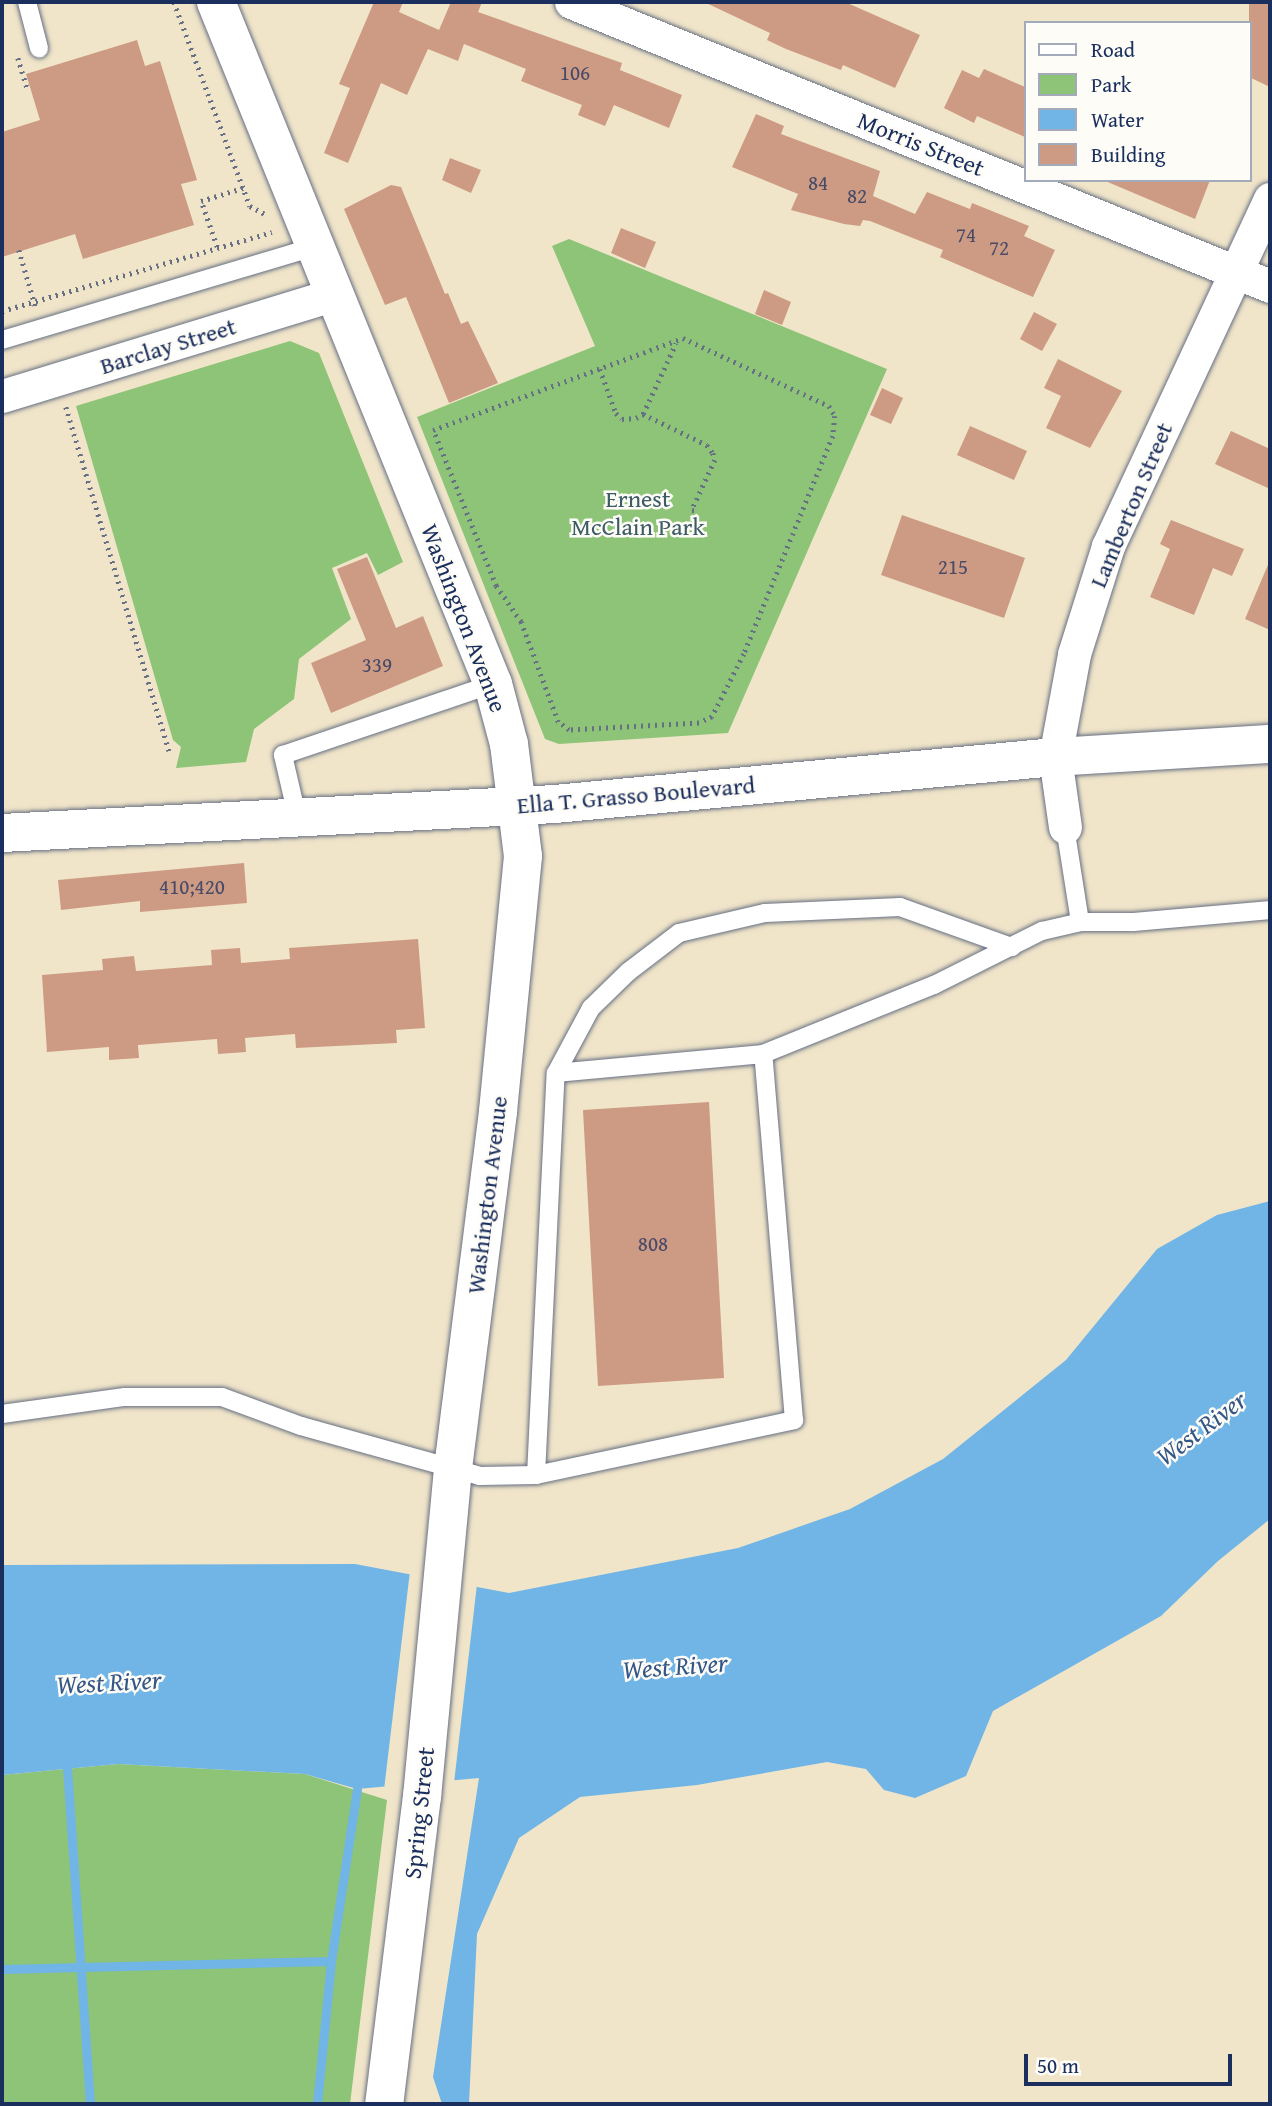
<!DOCTYPE html>
<html>
<head>
<meta charset="utf-8">
<style>
	body { margin:0 }
	#map { position:relative; width:1272px; height:2106px; overflow:hidden; background:#f0e5c9; font-family:"Gentium Book Plus",serif }
	div>[style] { position:absolute }
	[style*='--x'] { left:calc(var(--x)*1px); top:calc(var(--y)*1px); width:calc(var(--w)*1px); rotate:calc(var(--a)*1deg) }
	.green>* { inset:0; background:#8dc477 }
	.water>* { inset:0; background:#70b5e6 }
	.pier>* { inset:0; background:#f0e5c9 }
	.stream>* { height:9px; margin:-4.5px; padding:0 4.5px; transform-origin:4.5px; border-radius:4.5px; background:#70b5e6 }
	.building>* { inset:0; background:#cd9b83 }
	.path>* { height:4.5px; margin-top:-2.25px; transform-origin:0; background:repeating-linear-gradient(90deg,#666f83 0 2px,transparent 0 7px) }
	.roads { filter:drop-shadow(0 0 2px #666f83) drop-shadow(0 0 2px #666f83) }
	.service>* { height:18px; margin:-9px; padding:0 9px; transform-origin:9px; border-radius:9px; background:#fff }
	.minor>* { height:33px; margin:-16.5px; padding:0 16.5px; transform-origin:16.5px; border-radius:16.5px; background:#fff }
	.secondary>* { height:38px; margin:-19px; padding:0 19px; transform-origin:19px; border-radius:19px; background:#fff }
	.primary>* { height:38px; margin:-19px; padding:0 19px; transform-origin:19px; border-radius:19px; background:#fff }
	span { translate:-50% -50%; white-space:nowrap; text-align:center; line-height:1.15; -webkit-text-stroke:5px #fdfcf7; paint-order:stroke }
	.number-label { font-size:21px; color:#484a67 }
	.number-label span { -webkit-text-stroke-width:0 }
	.street-label { font-size:24px; color:#1b2f5e }
	.park-label { font-size:24px; color:#3d5c66 }
	.water-label { font-size:26px; color:#355787; font-style:italic }
	.frame { position:absolute; inset:0; border:4px solid #1b2f5e; pointer-events:none }
	.legend { position:absolute; left:1024px; top:21px; width:228px; height:161px; box-sizing:border-box; background:#fdfcf7; border:2px solid #a3aaba; margin:0; padding:9px 12px; list-style:none; font-size:21px; color:#1b2f5e }
	.legend li { display:flex; align-items:center; gap:14px; height:35px }
	.legend b { width:35px; border:2px solid #a3aaba }
	.scale { position:absolute; left:1024px; top:2054px; width:208px; height:32px; box-sizing:border-box; border:4px solid #1b2f5e; border-top:0; padding-left:9px; font-size:21px; line-height:24px; white-space:nowrap; color:#1b2f5e; -webkit-text-stroke:5px #fdfcf7; paint-order:stroke }
</style>
</head>
<body>
<div id="map">
	<div class="green">
		<i style="clip-path:polygon(569px 239px,887px 369px,728px 733px,559px 744px,545px 739px,417px 417px,595px 346px,552px 246px)"></i>
		<i style="clip-path:polygon(290px 341px,319px 353px,403px 562px,378px 575px,367px 553px,332px 568px,351px 619px,299px 659px,294px 699px,254px 729px,246px 762px,176px 768px,181px 747px,173px 740px,76px 406px)"></i>
		<i style="clip-path:polygon(118px 1764px,305px 1774px,387px 1800px,350px 2104px,2px 2104px,2px 1775px)"></i>
	</div>
	<div class="water">
		<i style="clip-path:polygon(1270px 1201px,1270px 1519px,1218px 1561px,1161px 1616px,993px 1711px,966px 1776px,915px 1798px,884px 1790px,866px 1769px,827px 1762px,697px 1785px,580px 1797px,519px 1838px,477px 1934px,469px 2104px,442px 2104px,433px 2077px,479px 1778px,357px 1789px,305px 1774px,118px 1764px,2px 1775px,2px 1565px,355px 1564px,509px 1593px,738px 1548px,850px 1509px,943px 1459px,1066px 1360px,1157px 1249px,1217px 1215px)"></i>
	</div>
	<div class="pier">
		<i style="clip-path:polygon(410px 1571px,477px 1584px,454px 1783px,384px 1790px)"></i>
	</div>
	<div class="stream">
		<i style="--x:67;--y:1767;--w:338;--a:86.1"></i>
		<i style="--x:2;--y:1969;--w:329;--a:-1.4"></i>
		<i style="--x:317;--y:2104;--w:144;--a:-84.4"></i>
		<i style="--x:331;--y:1961;--w:174;--a:-81.4"></i>
	</div>
	<div class="building">
		<i style="clip-path:polygon(374px 2px,403px 2px,399px 12px,439px 30px,451px 2px,482px 2px,478px 12px,622px 63px,620px 70px,682px 95px,669px 128px,614px 105px,605px 126px,578px 115px,582px 105px,521px 81px,526px 69px,464px 44px,458px 61px,428px 49px,407px 95px,381px 83px,348px 163px,324px 153px,350px 88px,339px 84px)"></i>
		<i style="clip-path:polygon(704px 2px,845px 2px,920px 35px,895px 88px,843px 65px,841px 70px,786px 49px,767px 40px,770px 33px)"></i>
		<i style="clip-path:polygon(1249px 2px,1270px 2px,1270px 87px,1249px 77px)"></i>
		<i style="clip-path:polygon(137px 40px,145px 66px,160px 61px,197px 180px,181px 184px,194px 225px,83px 259px,75px 234px,2px 257px,2px 132px,40px 120px,26px 74px)"></i>
		<i style="clip-path:polygon(984px 69px,1025px 87px,1025px 137px,977px 116px,974px 123px,944px 108px,962px 70px,979px 78px)"></i>
		<i style="clip-path:polygon(756px 114px,784px 126px,781px 134px,880px 171px,873px 196px,915px 214px,927px 192px,970px 209px,972px 203px,1029px 226px,1024px 236px,1055px 250px,1033px 297px,940px 257px,943px 250px,870px 221px,863px 220px,860px 226px,844px 224px,791px 210px,798px 194px,732px 167px)"></i>
		<i style="clip-path:polygon(450px 158px,481px 170px,471px 193px,442px 180px)"></i>
		<i style="clip-path:polygon(1103px 180px,1210px 180px,1195px 219px)"></i>
		<i style="clip-path:polygon(391px 185px,401px 187px,445px 294px,448px 293px,461px 324px,468px 321px,498px 383px,449px 403px,406px 297px,385px 305px,344px 209px)"></i>
		<i style="clip-path:polygon(621px 228px,656px 242px,645px 268px,611px 253px)"></i>
		<i style="clip-path:polygon(764px 290px,791px 302px,782px 325px,755px 314px)"></i>
		<i style="clip-path:polygon(1034px 312px,1057px 324px,1042px 351px,1020px 339px)"></i>
		<i style="clip-path:polygon(1058px 359px,1122px 391px,1090px 448px,1046px 428px,1061px 396px,1044px 388px)"></i>
		<i style="clip-path:polygon(882px 388px,903px 398px,891px 424px,870px 415px)"></i>
		<i style="clip-path:polygon(970px 426px,1027px 451px,1014px 480px,957px 455px)"></i>
		<i style="clip-path:polygon(1231px 431px,1270px 449px,1270px 489px,1215px 464px)"></i>
		<i style="clip-path:polygon(902px 515px,1025px 558px,1004px 618px,881px 575px)"></i>
		<i style="clip-path:polygon(1171px 520px,1244px 549px,1232px 576px,1213px 568px,1194px 615px,1150px 597px,1170px 549px,1160px 544px)"></i>
		<i style="clip-path:polygon(367px 557px,396px 628px,423px 616px,443px 666px,331px 713px,311px 663px,366px 640px,337px 569px)"></i>
		<i style="clip-path:polygon(1270px 560px,1270px 630px,1245px 619px)"></i>
		<i style="clip-path:polygon(244px 863px,247px 903px,140px 912px,140px 901px,61px 910px,58px 880px)"></i>
		<i style="clip-path:polygon(418px 939px,425px 1028px,396px 1030px,397px 1043px,296px 1048px,295px 1034px,245px 1038px,246px 1052px,218px 1054px,217px 1039px,138px 1045px,139px 1058px,109px 1060px,109px 1047px,47px 1052px,42px 975px,103px 970px,102px 959px,134px 956px,136px 971px,212px 965px,211px 950px,240px 948px,241px 963px,290px 959px,289px 948px)"></i>
		<i style="clip-path:polygon(709px 1102px,724px 1378px,598px 1386px,583px 1110px)"></i>
	</div>
	<div class="path">
		<i style="--x:174;--y:2;--w:218;--a:69.6"></i>
		<i style="--x:250;--y:206;--w:17;--a:28"></i>
		<i style="--x:18;--y:58;--w:34;--a:73"></i>
		<i style="--x:217;--y:247;--w:49;--a:-109.2"></i>
		<i style="--x:201;--y:201;--w:44;--a:-17.2"></i>
		<i style="--x:19;--y:250;--w:60;--a:73.7"></i>
		<i style="--x:2;--y:311;--w:281;--a:-16.3"></i>
		<i style="--x:683;--y:338;--w:161;--a:25"></i>
		<i style="--x:829;--y:406;--w:12;--a:59"></i>
		<i style="--x:835;--y:416;--w:20;--a:96"></i>
		<i style="--x:833;--y:436;--w:235;--a:112.2"></i>
		<i style="--x:744;--y:654;--w:71;--a:116.9"></i>
		<i style="--x:712;--y:717;--w:14;--a:155"></i>
		<i style="--x:699;--y:723;--w:130;--a:176.9"></i>
		<i style="--x:569;--y:730;--w:14;--a:-144"></i>
		<i style="--x:558;--y:722;--w:107;--a:-110.3"></i>
		<i style="--x:521;--y:622;--w:44;--a:-124.8"></i>
		<i style="--x:496;--y:586;--w:168;--a:-112"></i>
		<i style="--x:433;--y:430;--w:266;--a:-20.2"></i>
		<i style="--x:600;--y:369;--w:47;--a:70"></i>
		<i style="--x:616;--y:413;--w:8;--a:45"></i>
		<i style="--x:622;--y:419;--w:14;--a:-4"></i>
		<i style="--x:636;--y:418;--w:8;--a:-30"></i>
		<i style="--x:643;--y:414;--w:78;--a:-65.1"></i>
		<i style="--x:66;--y:407;--w:359;--a:73.3"></i>
		<i style="--x:643;--y:414;--w:71;--a:25.8"></i>
		<i style="--x:707;--y:445;--w:10;--a:53"></i>
		<i style="--x:713;--y:453;--w:7;--a:74"></i>
		<i style="--x:715;--y:460;--w:55;--a:114.7"></i>
		<i style="--x:692;--y:510;--w:5;--a:11"></i>
	</div>
	<div class="roads">
		<div class="service">
			<i style="--x:27;--y:2;--w:48;--a:75.4"></i>
			<i style="--x:2;--y:340;--w:326;--a:-16.6"></i>
			<i style="--x:298;--y:820;--w:67;--a:-103"></i>
			<i style="--x:283;--y:755;--w:222;--a:-18.7"></i>
			<i style="--x:1065;--y:827;--w:96;--a:81"></i>
			<i style="--x:556;--y:1073;--w:74;--a:-61.7"></i>
			<i style="--x:591;--y:1008;--w:52;--a:-44.2"></i>
			<i style="--x:628;--y:972;--w:64;--a:-37.4"></i>
			<i style="--x:679;--y:933;--w:88;--a:-13.1"></i>
			<i style="--x:765;--y:913;--w:135;--a:-2.5"></i>
			<i style="--x:900;--y:907;--w:119;--a:19.7"></i>
			<i style="--x:2;--y:1414;--w:124;--a:-7.9"></i>
			<i style="--x:125;--y:1397;--w:97;--a:0"></i>
			<i style="--x:222;--y:1397;--w:84;--a:20.2"></i>
			<i style="--x:301;--y:1426;--w:186;--a:15.6"></i>
			<i style="--x:480;--y:1476;--w:56;--a:-1"></i>
			<i style="--x:536;--y:1475;--w:264;--a:-12"></i>
			<i style="--x:794;--y:1420;--w:367;--a:-94.8"></i>
			<i style="--x:536;--y:1475;--w:402;--a:-87.2"></i>
			<i style="--x:556;--y:1073;--w:208;--a:-5.2"></i>
			<i style="--x:763;--y:1054;--w:184;--a:-22"></i>
			<i style="--x:934;--y:985;--w:121;--a:-26.6"></i>
			<i style="--x:1042;--y:931;--w:39;--a:-13"></i>
			<i style="--x:1080;--y:922;--w:54;--a:0"></i>
			<i style="--x:1134;--y:922;--w:137;--a:-5"></i>
		</div>
		<div class="minor">
			<i style="--x:571;--y:2;--w:754;--a:22.11"></i>
			<i style="--x:2;--y:396;--w:346;--a:-17"></i>
			<i style="--x:1065;--y:827;--w:71;--a:-98.1"></i>
			<i style="--x:1055;--y:757;--w:105;--a:-79.5"></i>
			<i style="--x:1074;--y:654;--w:113;--a:-72.5"></i>
			<i style="--x:1108;--y:546;--w:383;--a:-65"></i>
		</div>
		<div class="secondary">
			<i style="--x:216;--y:2;--w:736;--a:67.9"></i>
			<i style="--x:493;--y:684;--w:62;--a:75.1"></i>
			<i style="--x:509;--y:744;--w:113;--a:82.9"></i>
			<i style="--x:523;--y:856;--w:257;--a:95.6"></i>
			<i style="--x:498;--y:1112;--w:360;--a:97.2"></i>
			<i style="--x:453;--y:1469;--w:328;--a:95.4"></i>
			<i style="--x:422;--y:1796;--w:310;--a:97"></i>
		</div>
		<div class="primary">
			<i style="--x:2;--y:833;--w:554;--a:-3"></i>
			<i style="--x:555;--y:804;--w:502;--a:-5.37"></i>
			<i style="--x:1055;--y:757;--w:215;--a:-3.5"></i>
		</div>
	</div>
	<div class="number-label">
		<span style="left:575px;top:73px">106</span>
		<span style="left:818px;top:183px">84</span>
		<span style="left:857px;top:196px">82</span>
		<span style="left:966px;top:235px">74</span>
		<span style="left:999px;top:248px">72</span>
		<span style="left:953px;top:567px">215</span>
		<span style="left:377px;top:665px">339</span>
		<span style="left:192px;top:887px">410;420</span>
		<span style="left:653px;top:1244px">808</span>
	</div>
	<div class="street-label">
		<span style="left:921px;top:144px;rotate:22deg">Morris Street</span>
		<span style="left:168px;top:346px;rotate:-17deg">Barclay Street</span>
		<span style="left:1131px;top:505px;rotate:-67deg">Lamberton Street</span>
		<span style="left:464px;top:618px;rotate:69deg">Washington Avenue</span>
		<span style="left:636px;top:795px;rotate:-5deg">Ella T. Grasso Boulevard</span>
		<span style="left:487px;top:1195px;rotate:-83deg">Washington Avenue</span>
		<span style="left:419px;top:1813px;rotate:-84deg">Spring Street</span>
	</div>
	<div class="park-label">
		<span style="left:638px;top:513px">Ernest<br>McClain Park</span>
	</div>
	<div class="water-label">
		<span style="left:1201px;top:1428px;rotate:-37deg">West River</span>
		<span style="left:675px;top:1666px;rotate:-4deg">West River</span>
		<span style="left:109px;top:1682px;rotate:-3deg">West River</span>
	</div>
	<div class="frame"></div>
	<ul class="legend">
	<li><b style="height:9px;background:#fff"></b>Road</li>
	<li><b style="height:19px;background:#8dc477"></b>Park</li>
	<li><b style="height:19px;background:#70b5e6"></b>Water</li>
	<li><b style="height:19px;background:#cd9b83"></b>Building</li>
	</ul>
	<div class="scale">50 m</div>
</div>
</body>
</html>
